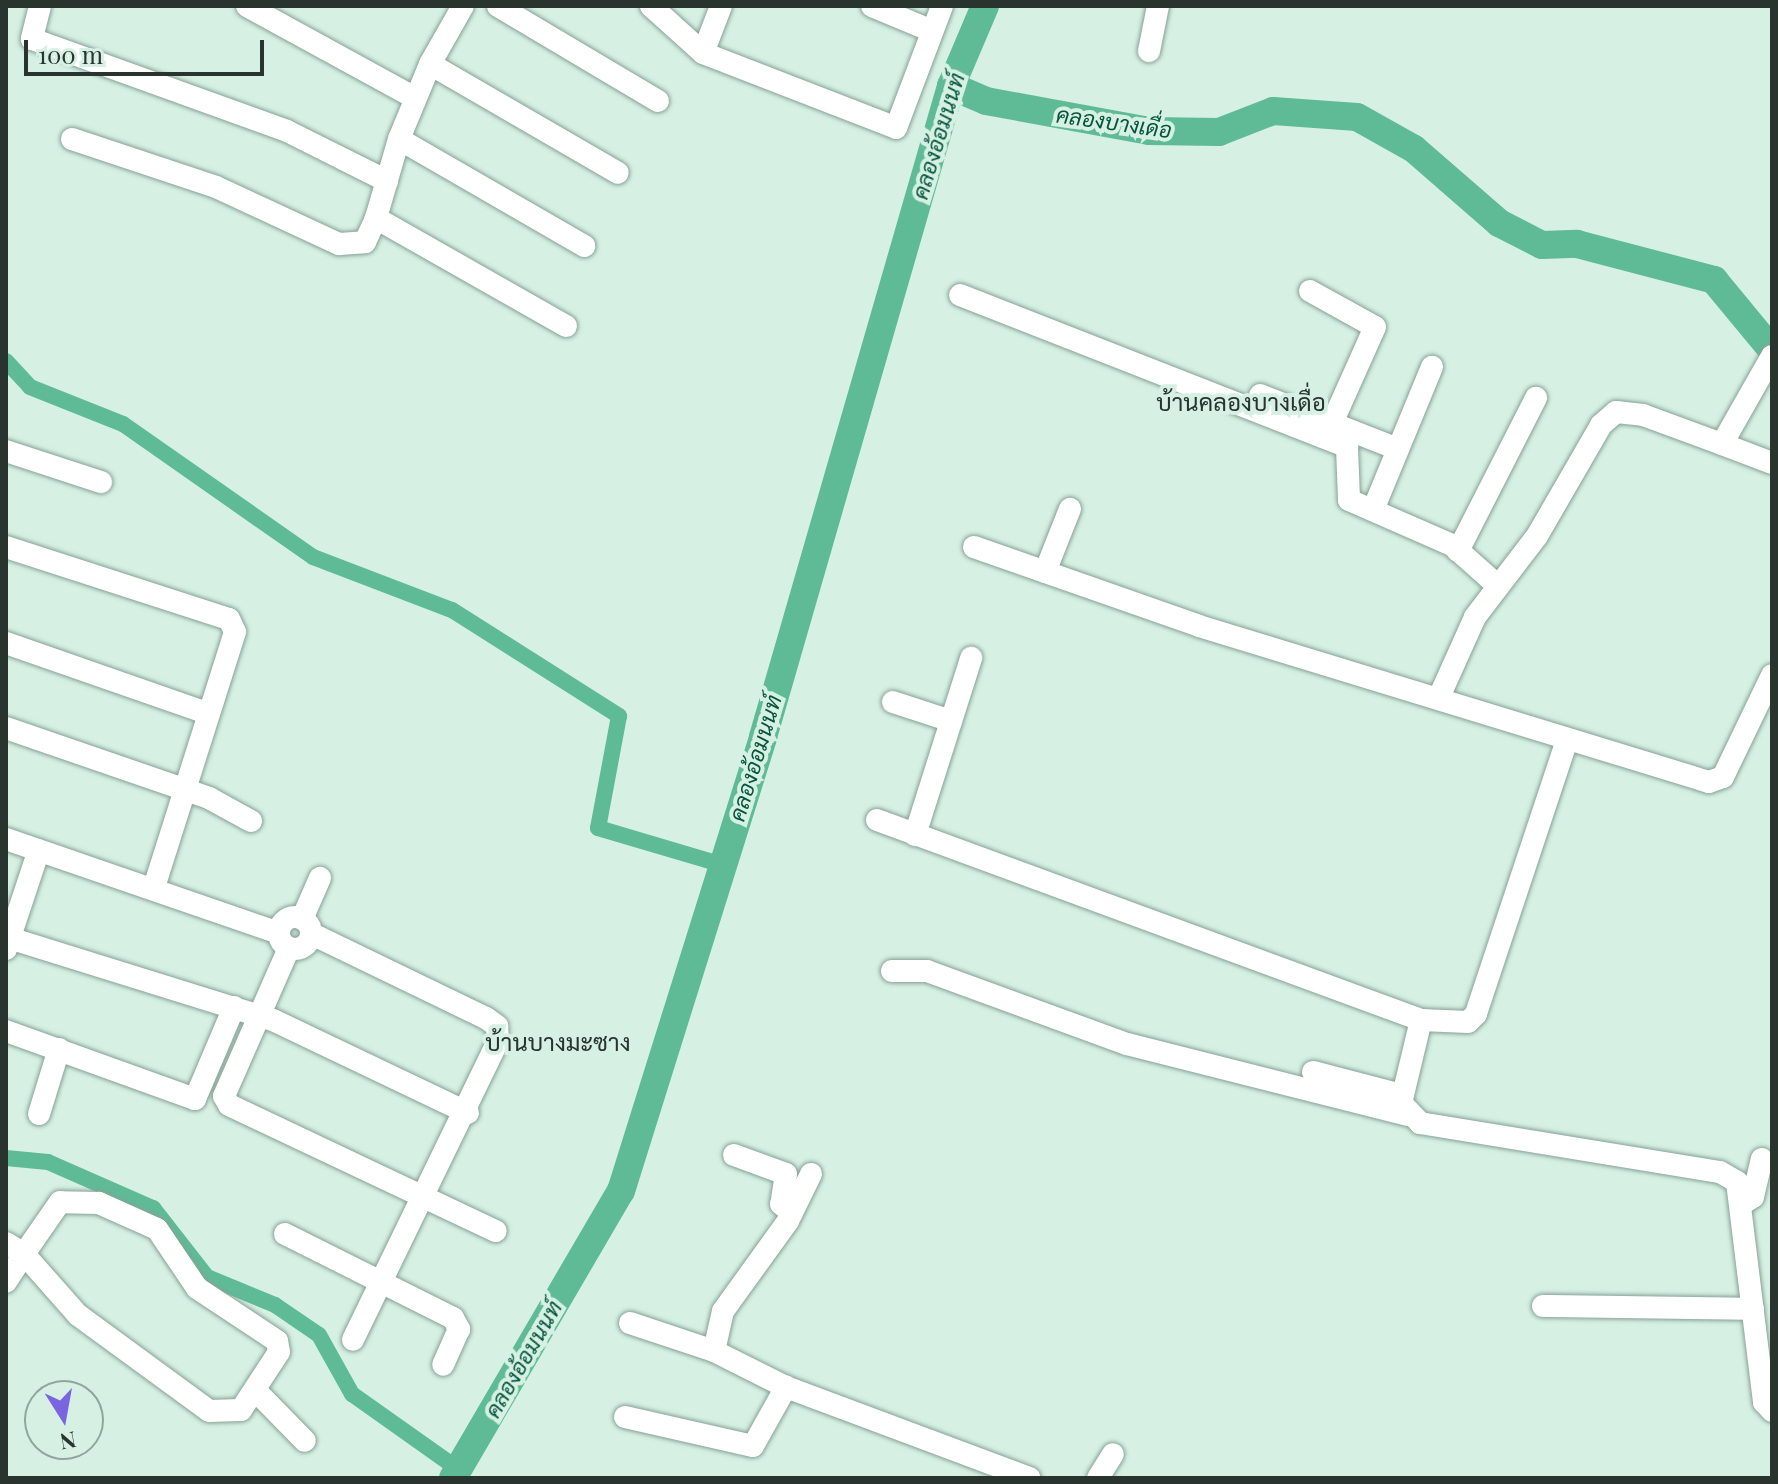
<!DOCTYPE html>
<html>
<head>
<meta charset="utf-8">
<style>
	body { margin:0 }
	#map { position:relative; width:1778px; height:1484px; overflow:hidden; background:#d6f1e4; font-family:"Playfair Display",Sarabun,serif }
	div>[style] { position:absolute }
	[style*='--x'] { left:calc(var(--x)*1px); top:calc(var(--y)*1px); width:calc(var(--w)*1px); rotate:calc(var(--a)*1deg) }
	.canal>* { height:16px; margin:-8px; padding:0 8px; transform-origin:8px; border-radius:8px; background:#5fbb96 }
	.river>* { height:28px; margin:-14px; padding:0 14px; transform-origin:14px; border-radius:14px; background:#5fbb96 }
	.roads { filter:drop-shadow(0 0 2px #87a195) drop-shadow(0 0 2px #87a195) }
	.minor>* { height:22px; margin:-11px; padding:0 11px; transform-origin:11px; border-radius:11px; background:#fff }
	.minor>.ring { margin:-11px; padding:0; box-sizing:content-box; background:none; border:22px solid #fff; border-radius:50% }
	span { translate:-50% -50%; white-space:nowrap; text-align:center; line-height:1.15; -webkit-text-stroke:8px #d6f1e4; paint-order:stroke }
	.water-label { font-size:22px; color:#06543c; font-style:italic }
	.quarter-label { font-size:24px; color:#2a342f }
	.frame { position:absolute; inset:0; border:8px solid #2a342f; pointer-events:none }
	.north { position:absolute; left:24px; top:1380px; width:80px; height:80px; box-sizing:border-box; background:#d6f1e4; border:2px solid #91a59c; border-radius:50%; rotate:169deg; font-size:22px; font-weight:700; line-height:32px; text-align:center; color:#2a342f }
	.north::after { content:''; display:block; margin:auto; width:28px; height:36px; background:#7a64df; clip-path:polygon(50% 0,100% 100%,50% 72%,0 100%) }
	.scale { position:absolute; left:24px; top:40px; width:240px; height:36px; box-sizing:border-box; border:4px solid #2a342f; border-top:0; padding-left:10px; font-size:24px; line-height:28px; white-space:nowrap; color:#2a342f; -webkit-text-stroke:6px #d6f1e4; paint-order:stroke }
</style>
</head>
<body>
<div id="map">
	<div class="canal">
		<i style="--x:6;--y:361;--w:35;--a:47"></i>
		<i style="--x:30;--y:387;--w:100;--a:21.7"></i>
		<i style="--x:123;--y:424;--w:232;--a:35"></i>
		<i style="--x:313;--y:557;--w:149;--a:20.9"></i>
		<i style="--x:452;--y:610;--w:198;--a:32.4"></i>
		<i style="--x:619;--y:716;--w:114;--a:100.6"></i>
		<i style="--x:598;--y:828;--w:130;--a:16.5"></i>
		<i style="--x:6;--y:1158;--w:42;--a:5.4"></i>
		<i style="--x:48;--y:1162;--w:115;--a:23.7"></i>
		<i style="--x:153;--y:1208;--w:88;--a:52"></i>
		<i style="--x:207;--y:1277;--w:74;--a:22.4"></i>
		<i style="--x:275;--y:1305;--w:53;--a:34.3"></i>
		<i style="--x:319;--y:1335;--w:68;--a:60.8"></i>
		<i style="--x:352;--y:1394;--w:130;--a:35.3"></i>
	</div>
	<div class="river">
		<i style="--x:951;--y:86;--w:38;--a:23"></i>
		<i style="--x:986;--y:101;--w:166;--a:10.4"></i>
		<i style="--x:1149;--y:131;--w:70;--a:0.8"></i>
		<i style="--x:1219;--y:132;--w:58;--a:-21.3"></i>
		<i style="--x:1273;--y:111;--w:84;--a:4.1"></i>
		<i style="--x:1357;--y:117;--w:65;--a:29.3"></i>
		<i style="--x:1414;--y:149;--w:113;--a:41"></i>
		<i style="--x:1499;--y:223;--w:48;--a:27.1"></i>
		<i style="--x:1542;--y:245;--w:35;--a:-2"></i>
		<i style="--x:1577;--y:244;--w:142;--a:14.7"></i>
		<i style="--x:1714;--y:280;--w:91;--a:50.4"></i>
		<i style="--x:453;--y:1478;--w:333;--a:-59.7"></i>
		<i style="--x:621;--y:1191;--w:476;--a:-72.6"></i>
		<i style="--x:763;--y:737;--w:678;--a:-73.89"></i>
		<i style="--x:951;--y:86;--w:87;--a:-67"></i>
	</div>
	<div class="roads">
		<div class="minor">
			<i style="--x:40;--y:6;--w:34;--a:104"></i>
			<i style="--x:32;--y:39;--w:271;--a:19.8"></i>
			<i style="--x:287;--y:131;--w:112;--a:26.6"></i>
			<i style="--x:247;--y:6;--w:192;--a:28.7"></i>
			<i style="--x:498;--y:6;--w:186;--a:30.7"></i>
			<i style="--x:651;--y:6;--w:70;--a:42.1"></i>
			<i style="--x:703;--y:53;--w:207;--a:21.2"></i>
			<i style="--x:896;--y:128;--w:130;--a:-69.3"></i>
			<i style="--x:872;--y:6;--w:65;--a:22.6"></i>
			<i style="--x:1149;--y:51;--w:46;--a:-78.7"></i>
			<i style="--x:703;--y:53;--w:50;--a:-69"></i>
			<i style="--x:430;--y:64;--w:67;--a:-60.4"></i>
			<i style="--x:72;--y:139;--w:152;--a:18.4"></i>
			<i style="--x:216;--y:187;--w:136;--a:24.9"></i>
			<i style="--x:339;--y:244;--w:26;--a:-4"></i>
			<i style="--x:365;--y:242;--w:26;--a:-65"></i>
			<i style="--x:399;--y:139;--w:214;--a:30"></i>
			<i style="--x:1310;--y:291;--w:74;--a:29"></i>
			<i style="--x:1375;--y:327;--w:103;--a:114.1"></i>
			<i style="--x:960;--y:295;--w:416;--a:21.4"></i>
			<i style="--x:1347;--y:447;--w:53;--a:87.8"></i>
			<i style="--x:1349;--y:500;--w:112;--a:23.6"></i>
			<i style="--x:1452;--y:545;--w:59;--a:41.6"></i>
			<i style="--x:566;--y:326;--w:219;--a:-150.4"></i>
			<i style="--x:376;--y:218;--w:82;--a:-73.8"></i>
			<i style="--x:399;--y:139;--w:81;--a:-67.5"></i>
			<i style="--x:430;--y:64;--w:217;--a:30.1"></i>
			<i style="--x:1260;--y:395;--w:148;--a:21.4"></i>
			<i style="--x:1722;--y:444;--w:53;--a:20.8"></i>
			<i style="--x:6;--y:451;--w:100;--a:18.1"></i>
			<i style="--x:1373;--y:510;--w:155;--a:-67.6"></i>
			<i style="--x:6;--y:547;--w:234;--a:17.9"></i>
			<i style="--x:229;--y:619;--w:14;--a:65"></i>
			<i style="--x:235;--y:632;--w:268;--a:107.6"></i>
			<i style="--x:974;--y:547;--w:238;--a:19.3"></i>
			<i style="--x:1199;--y:626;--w:533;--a:17.01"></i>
			<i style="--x:1709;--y:782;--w:15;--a:-20"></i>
			<i style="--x:1723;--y:777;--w:113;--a:-64.3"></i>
			<i style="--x:1458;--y:551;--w:172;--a:-63"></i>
			<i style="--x:1045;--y:572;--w:68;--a:-68.4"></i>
			<i style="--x:6;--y:643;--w:213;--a:19.2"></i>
			<i style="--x:1440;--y:695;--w:85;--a:-65.8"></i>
			<i style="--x:1475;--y:617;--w:102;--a:-52.6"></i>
			<i style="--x:1537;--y:536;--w:128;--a:-60"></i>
			<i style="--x:1601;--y:425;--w:20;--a:-41"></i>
			<i style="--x:1616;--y:412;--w:27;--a:6"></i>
			<i style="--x:1643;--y:415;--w:84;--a:20.2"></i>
			<i style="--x:1722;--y:444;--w:101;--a:-60.4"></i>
			<i style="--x:893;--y:702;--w:61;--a:18.1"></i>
			<i style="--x:6;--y:728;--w:215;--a:19"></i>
			<i style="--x:209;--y:798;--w:48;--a:28.7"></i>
			<i style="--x:1567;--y:740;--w:289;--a:108.4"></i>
			<i style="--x:1476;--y:1014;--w:11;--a:135"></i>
			<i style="--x:1468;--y:1022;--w:47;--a:-177.6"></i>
			<i style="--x:1421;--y:1020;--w:85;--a:103.5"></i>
			<i style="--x:1401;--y:1103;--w:28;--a:46"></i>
			<i style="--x:1420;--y:1123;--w:304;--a:9.3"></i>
			<i style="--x:1720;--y:1172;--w:20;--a:30"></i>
			<i style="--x:1737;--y:1182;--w:222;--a:83"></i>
			<i style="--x:1764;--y:1402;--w:12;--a:48"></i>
			<i style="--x:877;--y:820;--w:580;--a:20.19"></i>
			<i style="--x:915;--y:835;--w:186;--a:-72.4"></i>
			<i style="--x:6;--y:839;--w:289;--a:19"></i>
			<i class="ring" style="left:279px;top:917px;width:10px;height:10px"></i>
			<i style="--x:302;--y:919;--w:45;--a:-66.3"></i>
			<i style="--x:312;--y:934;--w:193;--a:25.8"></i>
			<i style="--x:486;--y:1018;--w:14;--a:36"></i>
			<i style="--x:497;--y:1026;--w:15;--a:86"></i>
			<i style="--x:498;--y:1041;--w:332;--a:115.9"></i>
			<i style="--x:6;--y:937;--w:280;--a:17.3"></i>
			<i style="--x:273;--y:1020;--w:216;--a:25.5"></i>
			<i style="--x:289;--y:948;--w:162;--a:113.7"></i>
			<i style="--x:224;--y:1096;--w:10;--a:61"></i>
			<i style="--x:229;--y:1105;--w:295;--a:25.3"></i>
			<i style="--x:6;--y:949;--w:104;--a:-71.6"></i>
			<i style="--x:892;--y:971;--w:35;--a:0"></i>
			<i style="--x:927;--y:971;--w:213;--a:20.1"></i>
			<i style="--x:1127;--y:1044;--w:289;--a:14.2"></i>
			<i style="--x:6;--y:1031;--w:201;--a:19.8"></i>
			<i style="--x:195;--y:1099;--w:100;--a:-67"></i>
			<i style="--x:1313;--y:1072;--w:92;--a:14.5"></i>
			<i style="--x:39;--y:1114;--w:68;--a:-72.9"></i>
			<i style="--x:734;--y:1155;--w:55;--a:20.1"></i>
			<i style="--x:786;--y:1174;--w:30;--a:99"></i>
			<i style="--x:781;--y:1204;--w:14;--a:39"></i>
			<i style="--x:811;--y:1174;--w:52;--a:116.1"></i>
			<i style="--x:788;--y:1221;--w:111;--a:125.8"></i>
			<i style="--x:723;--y:1311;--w:41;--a:102.7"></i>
			<i style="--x:714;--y:1351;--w:80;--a:26.6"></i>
			<i style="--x:786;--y:1387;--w:260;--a:20.5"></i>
			<i style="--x:1745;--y:1202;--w:9;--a:-32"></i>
			<i style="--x:1753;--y:1197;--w:39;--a:-77"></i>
			<i style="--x:285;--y:1234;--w:188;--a:26.6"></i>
			<i style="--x:453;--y:1318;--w:13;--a:61"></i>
			<i style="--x:459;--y:1329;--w:39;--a:114"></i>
			<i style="--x:6;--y:1243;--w:21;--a:31"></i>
			<i style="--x:24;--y:1254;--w:81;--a:48.5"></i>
			<i style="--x:78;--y:1315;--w:162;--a:36.2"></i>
			<i style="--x:209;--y:1411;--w:32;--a:-2"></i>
			<i style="--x:241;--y:1410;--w:69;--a:-56.8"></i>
			<i style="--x:279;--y:1352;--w:11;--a:-100"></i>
			<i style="--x:277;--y:1341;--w:96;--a:-146.5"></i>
			<i style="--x:197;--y:1288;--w:71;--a:-124.1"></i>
			<i style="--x:157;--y:1229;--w:64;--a:-155.9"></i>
			<i style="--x:99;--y:1203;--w:39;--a:-179"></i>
			<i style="--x:60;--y:1202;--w:63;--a:124.7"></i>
			<i style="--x:24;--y:1254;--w:33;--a:123"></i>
			<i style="--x:1543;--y:1306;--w:210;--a:0.8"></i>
			<i style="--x:630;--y:1323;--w:89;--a:18.4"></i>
			<i style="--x:255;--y:1390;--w:71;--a:45.6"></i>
			<i style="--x:625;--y:1417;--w:131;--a:12.8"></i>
			<i style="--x:753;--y:1446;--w:68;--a:-60.8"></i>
			<i style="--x:1098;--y:1478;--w:28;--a:-58"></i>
		</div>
	</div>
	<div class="water-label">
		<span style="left:1114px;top:122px;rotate:8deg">คลองบางเดื่อ</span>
		<span style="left:938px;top:136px;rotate:-73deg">คลองอ้อมนนท์</span>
		<span style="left:755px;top:758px;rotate:-73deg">คลองอ้อมนนท์</span>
		<span style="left:523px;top:1359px;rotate:-60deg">คลองอ้อมนนท์</span>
	</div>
	<div class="quarter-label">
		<span style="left:1241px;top:402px">บ้านคลองบางเดื่อ</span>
		<span style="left:558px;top:1042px">บ้านบางมะซาง</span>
	</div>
	<div class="frame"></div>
	<div class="north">N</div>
	<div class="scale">100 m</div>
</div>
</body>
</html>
